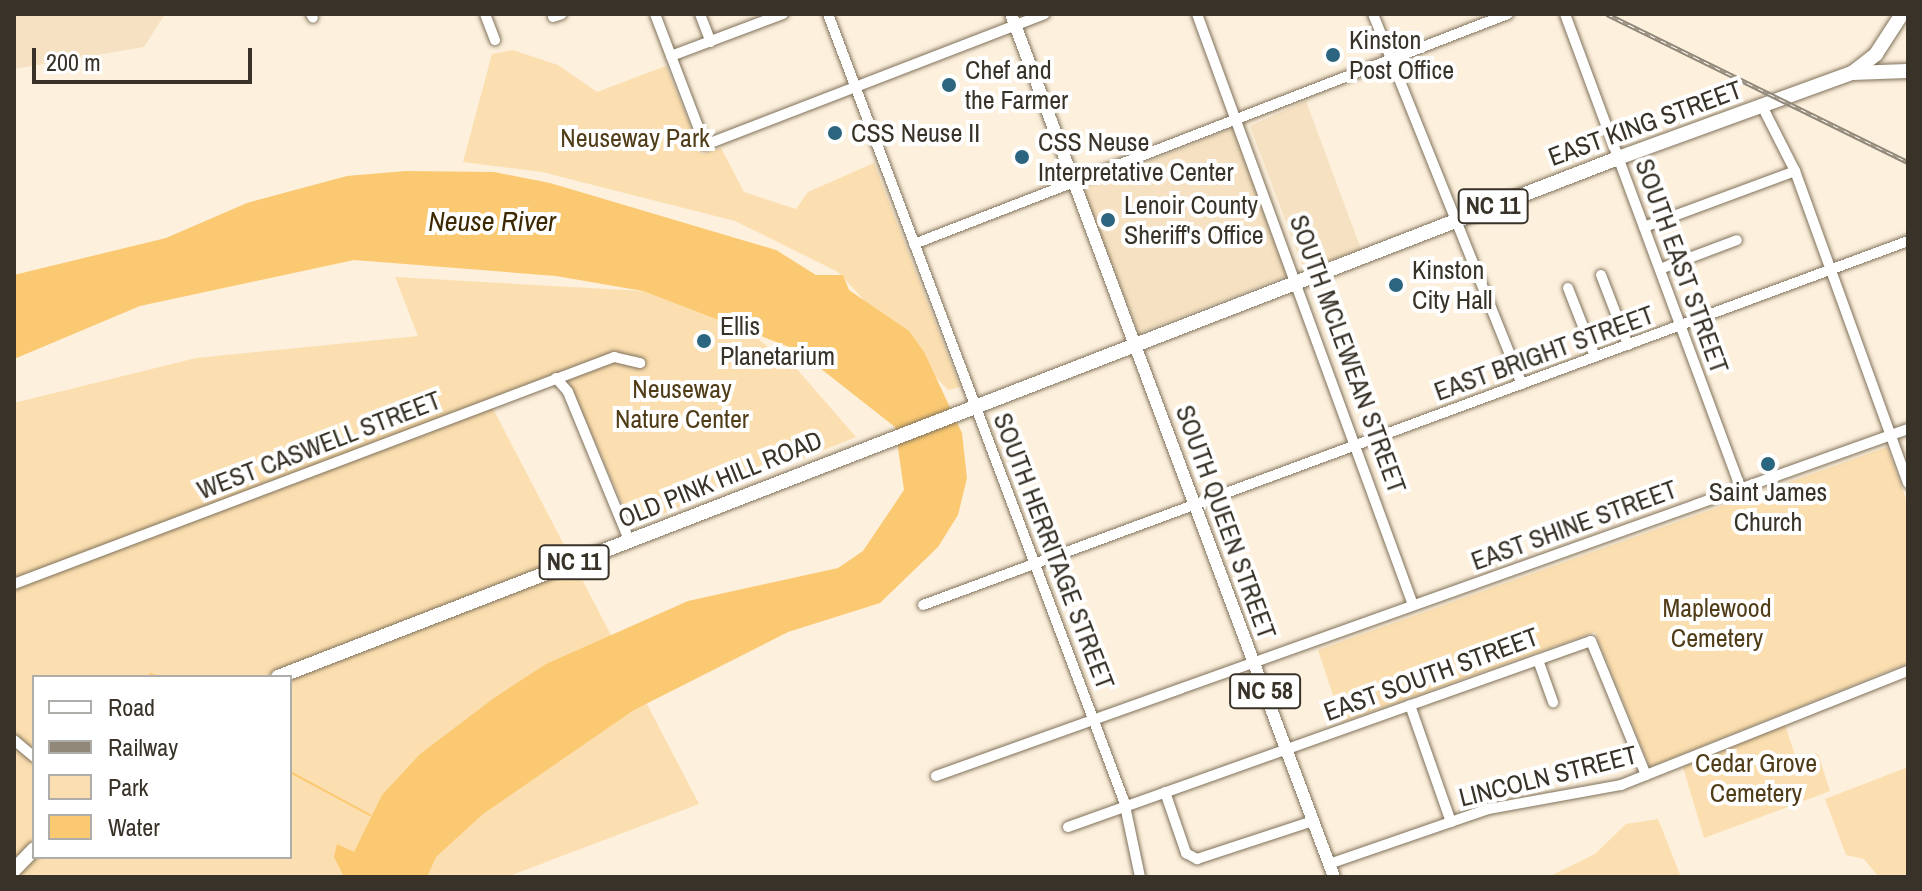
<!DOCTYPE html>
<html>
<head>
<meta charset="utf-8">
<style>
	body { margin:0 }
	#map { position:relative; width:1922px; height:891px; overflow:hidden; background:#fdf0dc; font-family:"Archivo Narrow",sans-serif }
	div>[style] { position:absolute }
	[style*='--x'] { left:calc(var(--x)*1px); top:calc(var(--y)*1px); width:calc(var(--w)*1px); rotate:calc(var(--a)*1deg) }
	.built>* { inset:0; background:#f6e2c2 }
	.green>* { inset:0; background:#fcdfb0 }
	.water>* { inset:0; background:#fbc972 }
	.stream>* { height:2px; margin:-1px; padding:0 1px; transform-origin:1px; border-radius:1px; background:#fbc972 }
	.roads { filter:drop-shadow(0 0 2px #7f715a) drop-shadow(0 0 2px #7f715a) }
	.minor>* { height:10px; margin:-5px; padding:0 5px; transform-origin:5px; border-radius:5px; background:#fff }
	.major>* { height:12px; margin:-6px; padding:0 6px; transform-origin:6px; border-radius:6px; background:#fff }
	.highway>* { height:14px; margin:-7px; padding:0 7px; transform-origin:7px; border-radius:7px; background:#fff }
	.rail>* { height:5px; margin-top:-2.5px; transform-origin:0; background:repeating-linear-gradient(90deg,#fff 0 6px,#918879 0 12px); box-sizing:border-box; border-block:2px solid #918879 }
	.dots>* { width:22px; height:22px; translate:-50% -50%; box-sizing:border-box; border:4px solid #fff; border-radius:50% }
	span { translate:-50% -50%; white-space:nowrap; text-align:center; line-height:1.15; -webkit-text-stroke:8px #fff; paint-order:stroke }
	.shield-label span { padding:2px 6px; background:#fff; border:2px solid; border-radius:6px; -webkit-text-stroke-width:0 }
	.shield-label { font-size:24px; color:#383228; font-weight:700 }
	.poi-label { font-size:26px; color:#383228 }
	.left { translate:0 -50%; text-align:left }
	.street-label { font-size:26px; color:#383228 }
	.park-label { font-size:26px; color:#503c17 }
	.water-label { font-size:28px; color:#3c2901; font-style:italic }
	.frame { position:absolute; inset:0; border:16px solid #383228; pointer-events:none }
	.legend { position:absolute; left:32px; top:675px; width:260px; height:184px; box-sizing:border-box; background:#fff; border:2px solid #afada9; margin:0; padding:10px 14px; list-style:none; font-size:24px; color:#383228 }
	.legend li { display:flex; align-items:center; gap:16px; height:40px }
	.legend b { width:40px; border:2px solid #afada9 }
	.scale { position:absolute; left:32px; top:48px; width:220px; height:36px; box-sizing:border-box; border:4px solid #383228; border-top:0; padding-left:10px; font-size:24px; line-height:28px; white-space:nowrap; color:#383228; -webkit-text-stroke:6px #fff; paint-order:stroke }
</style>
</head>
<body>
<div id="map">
	<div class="built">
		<i style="clip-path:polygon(14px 14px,165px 14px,144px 47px,14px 69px)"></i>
		<i style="clip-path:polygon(1306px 101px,1361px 249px,1304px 270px,1250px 126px)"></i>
		<i style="clip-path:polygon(1233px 128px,1287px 276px,1139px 333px,1082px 188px)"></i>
	</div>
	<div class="green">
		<i style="clip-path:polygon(513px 50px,558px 65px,597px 92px,666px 66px,702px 154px,721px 148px,744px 192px,796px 209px,808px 192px,874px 163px,960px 387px,948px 390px,838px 272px,735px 221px,542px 172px,463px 162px,492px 54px)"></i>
		<i style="clip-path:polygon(evenodd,395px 277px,643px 291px,734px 321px,795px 367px,856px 437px,632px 526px,564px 371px,488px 399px,699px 804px,507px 877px,14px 877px,14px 403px,196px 358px,418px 336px,395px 277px,34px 677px,290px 677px,290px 857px,34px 857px,34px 677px)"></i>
		<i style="clip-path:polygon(1887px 447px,1908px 504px,1908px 663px,1650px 767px,1595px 632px,1342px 722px,1318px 650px)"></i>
		<i style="clip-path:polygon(1785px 725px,1797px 761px,1818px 754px,1830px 791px,1704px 838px,1683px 767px)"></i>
		<i style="clip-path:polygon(1908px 767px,1908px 876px,1877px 875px,1864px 859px,1846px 855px,1825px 799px)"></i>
		<i style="clip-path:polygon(1658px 819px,1681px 877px,1548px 877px,1595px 854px,1626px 824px)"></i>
	</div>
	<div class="water">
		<i style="clip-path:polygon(406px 171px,494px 172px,550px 183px,776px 250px,816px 275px,843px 275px,849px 290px,909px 331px,924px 352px,962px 433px,967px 478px,958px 515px,938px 547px,880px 603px,788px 632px,634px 710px,483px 814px,436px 857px,427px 877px,344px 877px,334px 857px,337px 844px,354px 852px,382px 795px,420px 754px,494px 698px,546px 664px,688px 601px,838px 568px,863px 551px,904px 490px,895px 427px,797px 350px,643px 291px,556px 276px,354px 260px,140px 306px,14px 359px,14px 275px,166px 238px,247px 203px,347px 176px)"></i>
	</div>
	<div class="stream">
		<i style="--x:150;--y:674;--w:10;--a:17"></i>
		<i style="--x:290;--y:772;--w:91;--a:28.3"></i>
	</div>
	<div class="roads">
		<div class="minor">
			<i style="--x:311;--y:14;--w:4;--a:63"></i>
			<i style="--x:485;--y:14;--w:28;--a:69"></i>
			<i style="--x:655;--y:14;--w:140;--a:69.1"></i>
			<i style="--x:705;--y:145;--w:364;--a:-21.1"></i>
			<i style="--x:700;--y:14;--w:30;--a:69"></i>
			<i style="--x:828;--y:14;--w:841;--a:69.39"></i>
			<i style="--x:1124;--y:801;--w:78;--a:78.1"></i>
			<i style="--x:1197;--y:14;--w:629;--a:69.92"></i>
			<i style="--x:1373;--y:14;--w:399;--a:68.1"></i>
			<i style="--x:1565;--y:14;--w:507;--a:69.67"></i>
			<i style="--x:553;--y:17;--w:9;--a:-18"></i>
			<i style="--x:671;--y:56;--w:120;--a:-20.6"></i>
			<i style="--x:1762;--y:106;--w:73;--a:63.1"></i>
			<i style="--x:1795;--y:171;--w:332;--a:70.1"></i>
			<i style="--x:1644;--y:227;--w:161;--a:-20.3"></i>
			<i style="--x:914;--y:244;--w:637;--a:-21.17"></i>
			<i style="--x:1660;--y:269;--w:82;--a:-20.6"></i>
			<i style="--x:1601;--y:275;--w:75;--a:68.9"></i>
			<i style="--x:1568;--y:288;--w:74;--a:68.6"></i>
			<i style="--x:556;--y:378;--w:18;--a:49"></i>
			<i style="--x:568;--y:392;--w:160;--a:67.6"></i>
			<i style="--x:14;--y:584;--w:642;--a:-20.72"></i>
			<i style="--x:614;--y:357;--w:27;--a:13"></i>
			<i style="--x:923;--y:605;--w:1050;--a:-20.28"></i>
			<i style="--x:1538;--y:660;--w:45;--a:70.3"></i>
			<i style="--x:1410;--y:705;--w:124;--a:70.7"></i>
			<i style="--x:14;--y:740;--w:26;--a:40"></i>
			<i style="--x:936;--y:776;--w:1032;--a:-19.65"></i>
			<i style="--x:1165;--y:792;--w:65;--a:71"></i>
			<i style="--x:1186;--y:853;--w:13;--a:29"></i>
			<i style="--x:1197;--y:859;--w:122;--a:-18.1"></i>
			<i style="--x:1068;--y:827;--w:555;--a:-19.58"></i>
			<i style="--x:1591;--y:641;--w:145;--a:67.7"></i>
			<i style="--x:1329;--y:864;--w:169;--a:-19"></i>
			<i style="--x:1489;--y:809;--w:134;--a:-10.3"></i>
			<i style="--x:1621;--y:785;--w:309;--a:-21.7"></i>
		</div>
		<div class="major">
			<i style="--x:1011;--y:14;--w:921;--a:69.48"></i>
		</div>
		<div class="highway">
			<i style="--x:1852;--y:73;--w:31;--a:-38"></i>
			<i style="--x:1876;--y:54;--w:48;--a:-57"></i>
			<i style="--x:278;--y:677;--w:1437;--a:-21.17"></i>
			<i style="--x:1618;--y:158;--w:249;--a:-20"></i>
			<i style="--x:1852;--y:73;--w:55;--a:-2.1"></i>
			<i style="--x:14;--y:870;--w:29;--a:-46"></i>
		</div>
	</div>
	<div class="rail">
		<i style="--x:1607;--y:14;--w:335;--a:26.2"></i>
	</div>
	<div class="dots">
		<i style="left:1333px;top:55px;background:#2c657f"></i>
		<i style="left:949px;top:85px;background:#2c657f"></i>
		<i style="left:835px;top:133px;background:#2c657f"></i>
		<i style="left:1022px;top:157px;background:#2c657f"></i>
		<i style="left:1108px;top:220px;background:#2c657f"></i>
		<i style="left:1396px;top:285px;background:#2c657f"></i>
		<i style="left:704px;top:341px;background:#2c657f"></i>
		<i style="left:1768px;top:464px;background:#2c657f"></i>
	</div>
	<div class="shield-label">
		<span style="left:1493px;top:206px">NC 11</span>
		<span style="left:574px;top:562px">NC 11</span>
		<span style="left:1265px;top:691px">NC 58</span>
	</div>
	<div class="poi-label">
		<span class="left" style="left:1349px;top:55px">Kinston<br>Post Office</span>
		<span class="left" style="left:965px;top:85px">Chef and<br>the Farmer</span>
		<span class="left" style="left:851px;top:133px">CSS Neuse II</span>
		<span class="left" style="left:1038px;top:157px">CSS Neuse<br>Interpretative Center</span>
		<span class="left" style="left:1124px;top:220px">Lenoir County<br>Sheriff's Office</span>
		<span class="left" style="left:1412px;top:285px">Kinston<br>City Hall</span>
		<span class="left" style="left:720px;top:341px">Ellis<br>Planetarium</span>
		<span style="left:1768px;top:507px">Saint James<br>Church</span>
	</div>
	<div class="street-label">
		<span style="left:1645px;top:123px;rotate:-20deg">EAST KING STREET</span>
		<span style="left:1682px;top:266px;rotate:70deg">SOUTH EAST STREET</span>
		<span style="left:1544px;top:353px;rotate:-20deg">EAST BRIGHT STREET</span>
		<span style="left:1348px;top:354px;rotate:70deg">SOUTH MCLEWEAN STREET</span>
		<span style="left:319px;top:445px;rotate:-21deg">WEST CASWELL STREET</span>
		<span style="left:720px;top:479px;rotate:-22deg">OLD PINK HILL ROAD</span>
		<span style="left:1226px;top:522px;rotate:70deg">SOUTH QUEEN STREET</span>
		<span style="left:1574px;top:525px;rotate:-20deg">EAST SHINE STREET</span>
		<span style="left:1054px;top:551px;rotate:69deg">SOUTH HERRITAGE STREET</span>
		<span style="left:1431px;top:674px;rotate:-20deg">EAST SOUTH STREET</span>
		<span style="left:1548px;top:776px;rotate:-14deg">LINCOLN STREET</span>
	</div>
	<div class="park-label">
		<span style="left:635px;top:138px">Neuseway Park</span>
		<span style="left:682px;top:404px">Neuseway<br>Nature Center</span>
		<span style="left:1717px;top:623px">Maplewood<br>Cemetery</span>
		<span style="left:1756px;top:778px">Cedar Grove<br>Cemetery</span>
	</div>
	<div class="water-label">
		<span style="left:492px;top:221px">Neuse River</span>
	</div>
	<div class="frame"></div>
	<ul class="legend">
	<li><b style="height:10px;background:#fff"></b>Road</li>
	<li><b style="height:10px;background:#918879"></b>Railway</li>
	<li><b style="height:22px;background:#fcdfb0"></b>Park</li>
	<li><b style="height:22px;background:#fbc972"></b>Water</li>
	</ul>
	<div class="scale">200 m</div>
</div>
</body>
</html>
